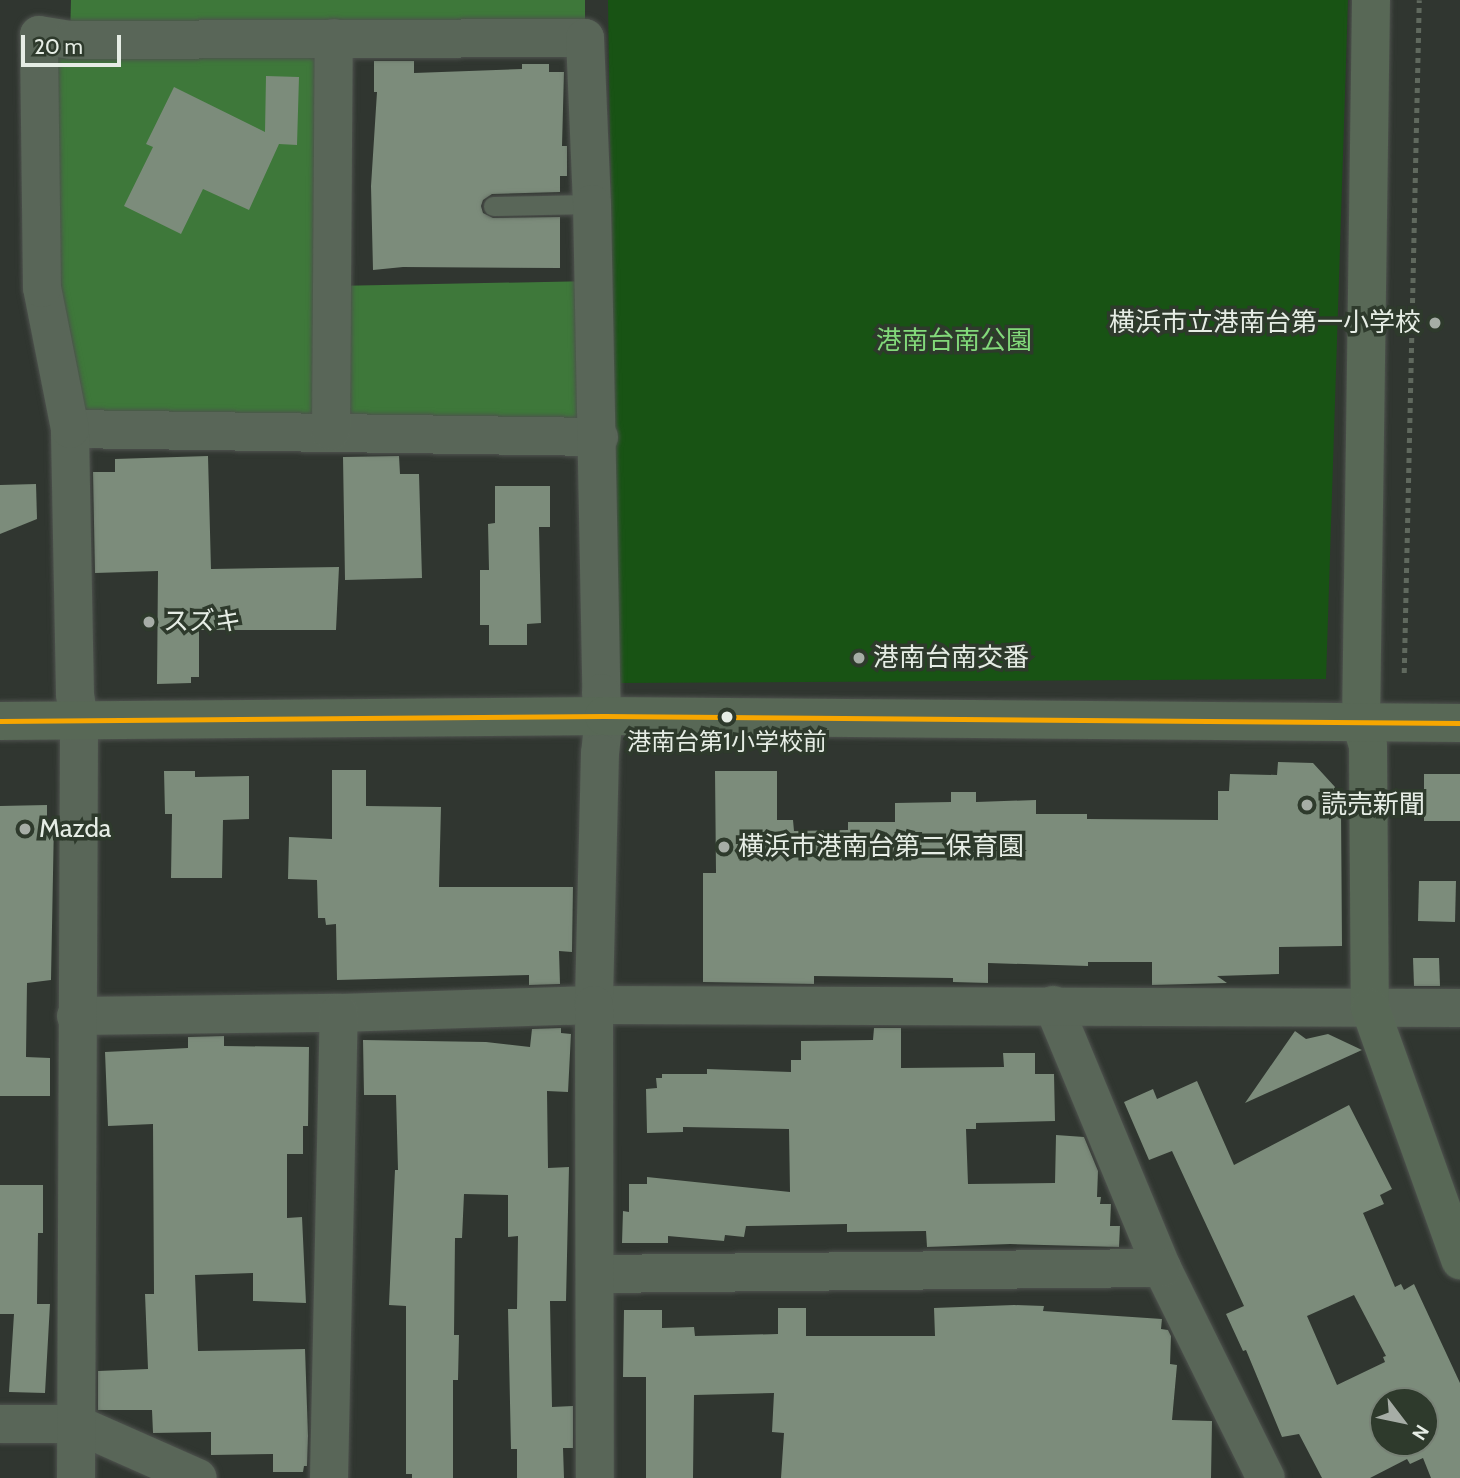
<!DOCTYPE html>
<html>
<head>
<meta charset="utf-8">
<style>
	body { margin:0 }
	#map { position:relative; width:1460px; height:1478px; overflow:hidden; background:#303630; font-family:Cabin,"Noto Sans JP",sans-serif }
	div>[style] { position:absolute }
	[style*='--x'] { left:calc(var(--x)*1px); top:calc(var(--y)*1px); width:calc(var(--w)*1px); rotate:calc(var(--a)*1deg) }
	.green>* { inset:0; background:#185314 }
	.forest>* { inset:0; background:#3e783a }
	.building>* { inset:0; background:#7c8c7b }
	.path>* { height:4.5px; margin-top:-2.25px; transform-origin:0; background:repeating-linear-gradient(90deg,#60695e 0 5px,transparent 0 10px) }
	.roads { filter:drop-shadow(0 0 2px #4e524e) drop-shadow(0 0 2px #4e524e) }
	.lane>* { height:19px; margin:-9.5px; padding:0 9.5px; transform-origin:9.5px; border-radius:9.5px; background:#596658 }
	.street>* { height:38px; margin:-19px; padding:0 19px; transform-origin:19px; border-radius:19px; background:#596658 }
	.secondary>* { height:38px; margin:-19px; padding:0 19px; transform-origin:19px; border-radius:19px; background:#586856 }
	.bus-1>* { height:5px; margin:-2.5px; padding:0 2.5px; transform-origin:2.5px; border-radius:2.5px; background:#f7a600 }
	.dots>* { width:19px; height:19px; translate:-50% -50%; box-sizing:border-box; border:4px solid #2e3a2c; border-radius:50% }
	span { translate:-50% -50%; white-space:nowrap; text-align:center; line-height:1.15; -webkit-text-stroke:7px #2e3a2c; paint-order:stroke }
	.bus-label { font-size:24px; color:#e6ede5 }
	.poi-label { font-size:26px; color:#e6ede5 }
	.right { translate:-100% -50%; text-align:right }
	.left { translate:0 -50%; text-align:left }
	.park-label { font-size:26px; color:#82d97a }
	.north { position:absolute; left:1369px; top:1387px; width:70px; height:70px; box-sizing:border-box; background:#2e3a2c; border:2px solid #788276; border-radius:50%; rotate:122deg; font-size:19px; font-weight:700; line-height:28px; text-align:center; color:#e6ede5 }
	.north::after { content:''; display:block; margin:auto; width:24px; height:32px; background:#a6ada6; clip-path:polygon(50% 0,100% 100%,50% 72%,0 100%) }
	.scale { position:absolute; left:21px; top:35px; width:100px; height:32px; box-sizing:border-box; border:4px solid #e6ede5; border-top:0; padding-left:9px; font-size:21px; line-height:24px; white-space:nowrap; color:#e6ede5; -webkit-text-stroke:5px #2e3a2c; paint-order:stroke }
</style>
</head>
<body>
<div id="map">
	<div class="green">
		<i style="clip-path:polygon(608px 0,1348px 0,1326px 679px,618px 683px)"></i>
	</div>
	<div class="forest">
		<i style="clip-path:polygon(71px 0,585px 0,585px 38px,334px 39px,333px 286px,594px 281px,599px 437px,70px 429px,39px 35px,70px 39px)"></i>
	</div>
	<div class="building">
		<i style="clip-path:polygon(374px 61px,414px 61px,414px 73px,522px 69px,522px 64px,549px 64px,549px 72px,564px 72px,562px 146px,567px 146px,567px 176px,560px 176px,560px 192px,492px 194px,483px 200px,481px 206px,483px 213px,493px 218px,560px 217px,560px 268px,403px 267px,373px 270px,371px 186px,377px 92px,374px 92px)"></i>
		<i style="clip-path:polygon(266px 76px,299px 77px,297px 145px,279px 144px,249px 210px,203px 189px,181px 234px,124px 206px,153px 147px,146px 144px,174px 87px,265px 132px)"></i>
		<i style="clip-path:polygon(208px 456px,211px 569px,339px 567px,336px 630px,199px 630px,199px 677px,191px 677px,191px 683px,157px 684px,158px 571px,95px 573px,93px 472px,115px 472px,115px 459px)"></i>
		<i style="clip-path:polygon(399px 456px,400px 474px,419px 474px,422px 578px,345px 580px,343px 457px)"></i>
		<i style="clip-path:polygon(36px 484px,37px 519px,0 534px,0 485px)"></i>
		<i style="clip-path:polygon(495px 486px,550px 486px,550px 527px,539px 527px,541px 623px,527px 624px,527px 645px,489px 645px,489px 625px,480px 625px,480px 570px,489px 570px,488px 524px,495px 523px)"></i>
		<i style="clip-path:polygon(1278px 762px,1313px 763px,1335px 787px,1334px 808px,1341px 808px,1342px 946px,1279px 947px,1279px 974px,1217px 976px,1227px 983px,1152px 985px,1152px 962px,1088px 962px,1088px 966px,988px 963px,988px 983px,953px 982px,953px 978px,814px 976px,814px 984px,703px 982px,703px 873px,716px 873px,715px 771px,777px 771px,777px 820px,793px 820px,794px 831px,848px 830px,848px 822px,895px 822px,895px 803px,951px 802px,951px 792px,976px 792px,976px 802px,1036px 800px,1036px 814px,1087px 814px,1087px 819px,1218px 820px,1218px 791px,1229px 791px,1230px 774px,1277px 775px)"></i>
		<i style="clip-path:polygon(332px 770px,366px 770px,366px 806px,441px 807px,439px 887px,573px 887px,572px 952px,559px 951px,560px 984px,529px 985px,529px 975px,337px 980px,336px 924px,326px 925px,325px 918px,318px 918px,317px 880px,288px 879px,289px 837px,332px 839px)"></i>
		<i style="clip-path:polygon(164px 771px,195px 771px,195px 777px,249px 776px,249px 819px,223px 820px,222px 878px,171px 878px,172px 814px,165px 814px)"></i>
		<i style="clip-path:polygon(1424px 774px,1460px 774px,1460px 821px,1424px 821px)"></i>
		<i style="clip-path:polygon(47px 805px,47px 821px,54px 821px,51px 980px,27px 983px,26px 1057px,50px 1058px,50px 1096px,0 1096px,0 806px)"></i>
		<i style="clip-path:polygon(1419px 881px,1456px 881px,1455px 922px,1418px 921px)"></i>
		<i style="clip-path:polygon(1413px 958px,1439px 958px,1440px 986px,1414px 986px)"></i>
		<i style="clip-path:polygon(561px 1028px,561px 1033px,571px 1034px,568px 1092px,547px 1091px,548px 1168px,569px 1167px,566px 1301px,550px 1301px,552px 1407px,573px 1406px,573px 1448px,563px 1448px,564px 1478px,517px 1478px,517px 1449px,511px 1449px,508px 1309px,517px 1309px,518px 1236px,508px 1237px,508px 1195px,464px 1194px,462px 1238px,455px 1238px,454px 1335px,459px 1335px,458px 1380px,453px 1380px,453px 1478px,412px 1478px,412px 1474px,406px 1474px,406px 1306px,389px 1305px,395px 1170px,398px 1170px,396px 1095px,364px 1095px,363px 1040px,486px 1042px,530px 1047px,532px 1029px)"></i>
		<i style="clip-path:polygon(874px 1028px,901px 1028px,901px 1068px,1004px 1067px,1003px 1053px,1035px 1053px,1035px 1074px,1054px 1074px,1055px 1121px,976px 1123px,976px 1129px,966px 1129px,968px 1184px,1055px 1183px,1056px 1135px,1084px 1137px,1098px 1171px,1097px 1197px,1101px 1197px,1100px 1204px,1111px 1204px,1110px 1226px,1120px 1226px,1119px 1247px,1010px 1244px,927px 1247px,926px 1231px,847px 1232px,847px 1224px,746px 1226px,744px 1237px,725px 1235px,724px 1241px,668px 1236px,668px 1243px,622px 1243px,623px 1211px,629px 1212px,629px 1184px,647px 1184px,647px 1177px,790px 1192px,789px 1129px,683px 1127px,683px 1132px,647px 1133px,646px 1089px,657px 1088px,656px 1078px,662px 1078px,662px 1074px,707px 1074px,707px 1069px,791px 1072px,791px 1060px,801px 1060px,801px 1041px,873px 1040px)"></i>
		<i style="clip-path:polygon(1295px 1031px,1306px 1039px,1328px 1034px,1362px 1050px,1245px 1103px)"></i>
		<i style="clip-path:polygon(224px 1036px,224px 1046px,309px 1047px,308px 1126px,303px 1126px,303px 1154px,287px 1154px,287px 1218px,302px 1217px,306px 1303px,253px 1301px,253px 1273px,195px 1275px,198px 1351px,305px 1349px,308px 1436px,307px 1466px,304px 1466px,303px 1472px,273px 1472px,273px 1454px,211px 1455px,211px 1432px,153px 1433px,152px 1410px,98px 1410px,98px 1371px,148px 1369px,145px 1294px,154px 1294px,153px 1124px,108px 1126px,105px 1052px,188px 1048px,188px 1037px)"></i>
		<i style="clip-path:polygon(evenodd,1197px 1081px,1234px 1165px,1349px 1105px,1392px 1189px,1380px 1195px,1384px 1204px,1363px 1213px,1395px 1287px,1401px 1284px,1404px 1290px,1414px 1284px,1460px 1383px,1460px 1478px,1431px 1478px,1423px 1458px,1410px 1464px,1407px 1459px,1370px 1478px,1322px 1478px,1299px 1434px,1282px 1437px,1246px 1350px,1243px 1351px,1226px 1314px,1244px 1306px,1196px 1203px,1172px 1151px,1149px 1160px,1124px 1102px,1153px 1089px,1157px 1099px,1197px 1081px,1354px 1295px,1386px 1356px,1383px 1357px,1385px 1362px,1337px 1385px,1307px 1316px,1354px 1295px,1197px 1081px,1383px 1401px,1425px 1401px,1425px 1443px,1383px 1443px,1383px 1401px)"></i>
		<i style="clip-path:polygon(0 1185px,43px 1185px,43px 1233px,38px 1233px,37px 1304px,50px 1304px,45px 1393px,9px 1392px,14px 1314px,0 1314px)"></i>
		<i style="clip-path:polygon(1014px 1305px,1044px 1306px,1043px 1311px,1162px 1319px,1161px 1329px,1168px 1330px,1171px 1336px,1170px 1364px,1177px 1365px,1172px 1420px,1212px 1421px,1211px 1478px,781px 1478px,784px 1433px,772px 1432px,774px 1393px,694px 1395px,693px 1478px,646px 1478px,646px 1377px,623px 1377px,624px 1310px,662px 1310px,662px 1328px,694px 1327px,695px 1336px,778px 1334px,778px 1308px,806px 1308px,806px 1336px,935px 1336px,934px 1308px)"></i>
	</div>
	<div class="path">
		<i style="--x:1404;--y:673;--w:673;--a:-88.72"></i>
	</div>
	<div class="roads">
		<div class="lane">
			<i style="--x:493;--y:206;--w:99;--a:-1.2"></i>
		</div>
		<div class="street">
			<i style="--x:70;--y:429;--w:529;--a:0.87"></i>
			<i style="--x:331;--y:431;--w:393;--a:-89.6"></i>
			<i style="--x:1053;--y:1005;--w:285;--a:67.5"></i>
			<i style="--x:1162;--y:1268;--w:234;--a:63.7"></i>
			<i style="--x:76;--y:1016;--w:263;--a:-0.7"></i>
			<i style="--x:339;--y:1013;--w:255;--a:-1.8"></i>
			<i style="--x:594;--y:1005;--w:866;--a:0.2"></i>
			<i style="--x:595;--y:1274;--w:567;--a:-0.61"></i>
			<i style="--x:0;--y:1424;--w:76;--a:0"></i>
			<i style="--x:76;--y:1424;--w:133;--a:23.9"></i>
			<i style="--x:76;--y:1478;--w:758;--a:-89.77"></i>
			<i style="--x:79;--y:720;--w:26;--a:-99"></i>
			<i style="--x:75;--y:694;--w:265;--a:-91.1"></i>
			<i style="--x:70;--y:429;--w:144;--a:-101.2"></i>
			<i style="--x:42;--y:288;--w:253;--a:-90.7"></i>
			<i style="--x:39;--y:35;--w:32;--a:9"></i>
			<i style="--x:71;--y:40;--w:514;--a:-0.22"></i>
			<i style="--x:585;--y:38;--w:166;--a:87.6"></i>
			<i style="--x:592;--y:204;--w:489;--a:88.9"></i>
			<i style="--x:601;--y:693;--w:23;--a:83"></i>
			<i style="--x:604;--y:716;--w:37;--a:96"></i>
			<i style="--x:600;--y:753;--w:252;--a:91.4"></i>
			<i style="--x:594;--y:1005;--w:473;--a:89.9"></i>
			<i style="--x:329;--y:1478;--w:465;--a:-88.8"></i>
		</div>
		<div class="secondary">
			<i style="--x:1371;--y:0;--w:723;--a:90.79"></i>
			<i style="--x:1361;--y:723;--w:24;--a:73"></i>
			<i style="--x:1368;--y:746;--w:262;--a:89.6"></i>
			<i style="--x:1370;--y:1008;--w:268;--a:70.3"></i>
			<i style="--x:0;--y:721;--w:604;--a:-0.47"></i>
			<i style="--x:604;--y:716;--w:856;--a:0.47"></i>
		</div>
	</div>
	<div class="bus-1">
		<i style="--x:0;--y:721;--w:604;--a:-0.47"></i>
		<i style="--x:604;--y:716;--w:856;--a:0.47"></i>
	</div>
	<div class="dots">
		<i style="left:1435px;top:323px;background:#a6ada6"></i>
		<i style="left:149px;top:622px;background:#a6ada6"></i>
		<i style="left:859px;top:658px;background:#a6ada6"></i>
		<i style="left:727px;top:717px;background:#e6ede5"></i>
		<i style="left:1307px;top:805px;background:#a6ada6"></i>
		<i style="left:25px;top:829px;background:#a6ada6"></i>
		<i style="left:724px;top:847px;background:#a6ada6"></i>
	</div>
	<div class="bus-label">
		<span style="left:727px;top:742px">港南台第1小学校前</span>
	</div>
	<div class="poi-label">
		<span class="right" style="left:1421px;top:323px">横浜市立港南台第一小学校</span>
		<span class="left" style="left:163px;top:622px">スズキ</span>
		<span class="left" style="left:873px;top:658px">港南台南交番</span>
		<span class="left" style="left:1321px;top:805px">読売新聞</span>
		<span class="left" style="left:39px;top:829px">Mazda</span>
		<span class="left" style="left:738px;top:847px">横浜市港南台第二保育園</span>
	</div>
	<div class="park-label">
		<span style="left:954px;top:341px">港南台南公園</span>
	</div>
	<div class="north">N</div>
	<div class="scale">20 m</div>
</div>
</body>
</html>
